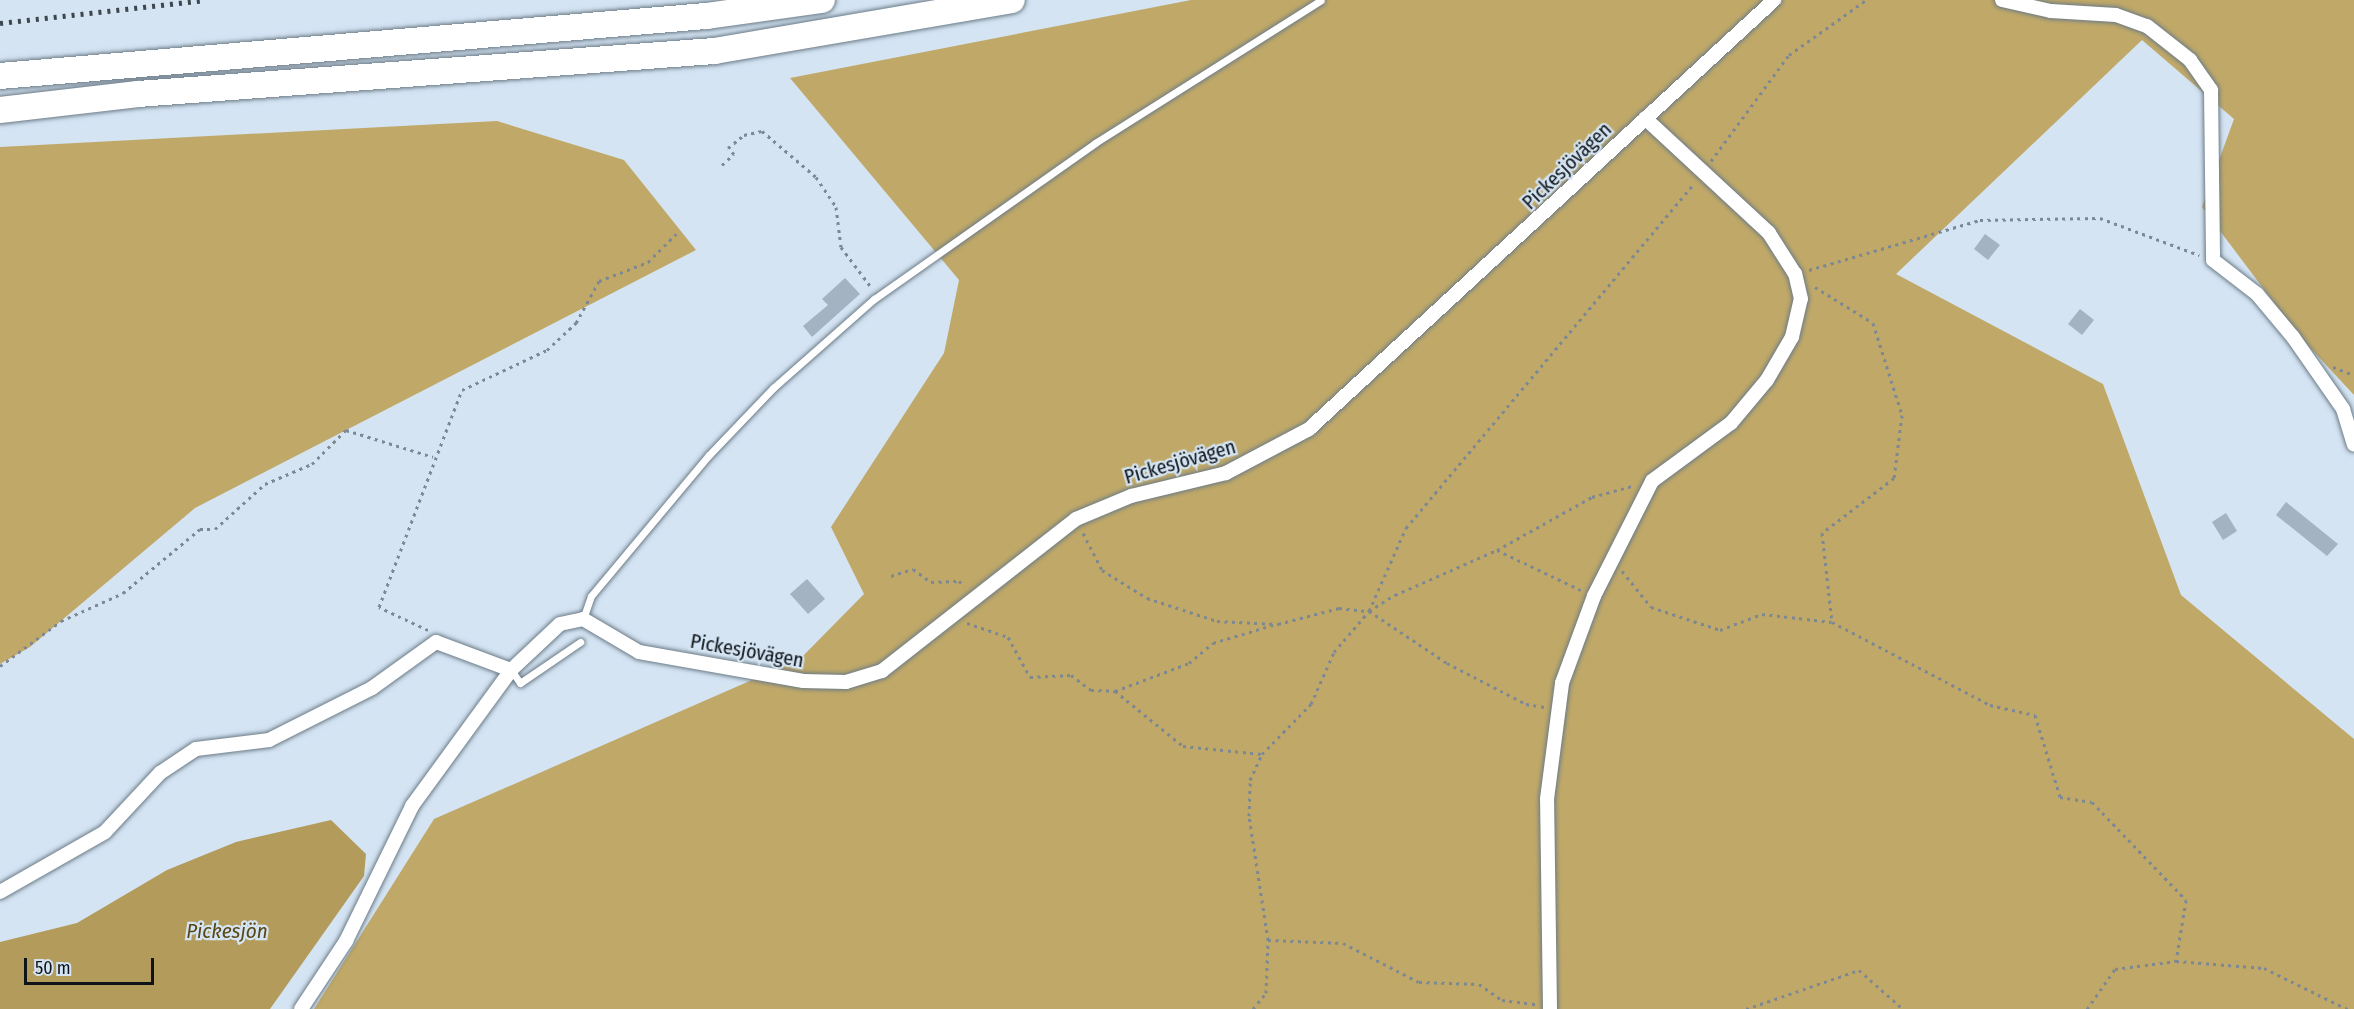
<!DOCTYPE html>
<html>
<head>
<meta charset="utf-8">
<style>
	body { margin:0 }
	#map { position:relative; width:2354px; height:1009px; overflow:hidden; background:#d4e4f3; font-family:"Fira Sans Condensed",sans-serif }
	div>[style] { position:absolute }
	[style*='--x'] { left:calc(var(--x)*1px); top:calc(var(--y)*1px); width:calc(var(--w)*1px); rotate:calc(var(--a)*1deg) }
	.forest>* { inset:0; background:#c0a968 }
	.water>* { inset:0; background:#b29b5b }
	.building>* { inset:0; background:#a4b3c1 }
	.path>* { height:3px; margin-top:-1.5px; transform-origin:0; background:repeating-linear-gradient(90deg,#7d8892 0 3px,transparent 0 7.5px) }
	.roads { filter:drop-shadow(0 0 2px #6c7b87) drop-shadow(0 0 2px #6c7b87) }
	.lane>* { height:7px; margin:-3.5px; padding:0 3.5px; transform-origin:3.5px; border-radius:3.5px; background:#fff }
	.street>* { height:14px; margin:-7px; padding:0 7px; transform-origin:7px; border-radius:7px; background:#fff }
	.highway>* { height:26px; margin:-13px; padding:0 13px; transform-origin:13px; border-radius:13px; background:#fff }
	.rail>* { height:4.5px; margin-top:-2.25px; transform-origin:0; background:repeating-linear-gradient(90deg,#3e464d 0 3px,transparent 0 9px) }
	span { translate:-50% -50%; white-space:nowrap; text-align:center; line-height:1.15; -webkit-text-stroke:4.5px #d4e4f3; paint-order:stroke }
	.street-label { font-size:20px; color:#0f1419 }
	.water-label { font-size:21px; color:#584714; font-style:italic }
	.scale { position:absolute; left:24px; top:958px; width:130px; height:27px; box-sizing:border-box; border:3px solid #0f1419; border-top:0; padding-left:8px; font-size:18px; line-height:21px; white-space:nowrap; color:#0f1419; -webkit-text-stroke:4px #d4e4f3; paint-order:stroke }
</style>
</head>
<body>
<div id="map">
	<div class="forest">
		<i style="clip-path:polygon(1191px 0,2354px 0,2354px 395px,2299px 336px,2202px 207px,2234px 119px,2142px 40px,1896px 274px,2103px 384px,2181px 595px,2354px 739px,2354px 1009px,314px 1009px,434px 819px,800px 659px,864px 594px,831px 527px,944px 353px,959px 280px,790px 78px)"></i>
		<i style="clip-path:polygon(497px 121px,624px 160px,696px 250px,195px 508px,30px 647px,0 664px,0 147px)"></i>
	</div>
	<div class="water">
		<i style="clip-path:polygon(331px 820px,366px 854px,364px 876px,270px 1009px,0 1009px,0 942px,77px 923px,167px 870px,236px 842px)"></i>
	</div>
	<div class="building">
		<i style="clip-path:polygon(1985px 234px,2000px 245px,1988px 260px,1974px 249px)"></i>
		<i style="clip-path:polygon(845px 278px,860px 294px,812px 337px,803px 326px,828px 305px,822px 299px)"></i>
		<i style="clip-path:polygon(2080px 309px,2094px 320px,2082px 335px,2068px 324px)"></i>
		<i style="clip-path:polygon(2286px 502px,2338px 544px,2327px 556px,2276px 515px)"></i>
		<i style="clip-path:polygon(2226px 513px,2237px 531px,2223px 540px,2212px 522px)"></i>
		<i style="clip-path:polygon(807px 579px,825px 599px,808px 614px,790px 594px)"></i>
	</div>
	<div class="path">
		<i style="--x:1711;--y:161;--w:132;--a:-53.7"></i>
		<i style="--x:1789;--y:55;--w:95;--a:-35.5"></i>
		<i style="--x:722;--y:165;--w:16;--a:-43"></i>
		<i style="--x:734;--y:154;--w:8;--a:-135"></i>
		<i style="--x:728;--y:148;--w:21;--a:-39"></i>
		<i style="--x:744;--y:135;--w:18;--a:-13"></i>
		<i style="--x:762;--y:131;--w:71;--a:40.4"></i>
		<i style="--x:816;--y:177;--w:36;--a:56"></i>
		<i style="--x:836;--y:207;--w:40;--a:82.9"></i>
		<i style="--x:841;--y:247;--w:50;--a:53.1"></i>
		<i style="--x:1809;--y:270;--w:178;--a:-16.3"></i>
		<i style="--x:1980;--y:220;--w:120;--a:-1"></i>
		<i style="--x:2100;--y:218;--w:106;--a:20.5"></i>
		<i style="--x:1815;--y:287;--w:68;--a:31.8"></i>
		<i style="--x:1873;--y:323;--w:96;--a:72.5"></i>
		<i style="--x:1902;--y:415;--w:64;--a:97.2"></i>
		<i style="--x:1894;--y:478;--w:91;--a:142.6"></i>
		<i style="--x:1822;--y:533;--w:90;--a:83.6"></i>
		<i style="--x:1832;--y:622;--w:178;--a:27.7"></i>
		<i style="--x:1990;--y:705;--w:46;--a:12.5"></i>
		<i style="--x:2035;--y:715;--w:86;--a:73"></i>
		<i style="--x:2060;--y:797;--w:32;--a:9"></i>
		<i style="--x:2092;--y:802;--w:136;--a:46.2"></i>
		<i style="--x:2186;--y:900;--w:62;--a:99.3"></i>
		<i style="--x:2333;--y:367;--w:22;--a:21"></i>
		<i style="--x:1083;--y:533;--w:42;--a:62.8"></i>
		<i style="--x:1102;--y:570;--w:53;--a:31.9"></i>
		<i style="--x:1147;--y:598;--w:74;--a:18.2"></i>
		<i style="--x:1217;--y:621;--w:61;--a:2.8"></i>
		<i style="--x:1278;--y:624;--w:63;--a:-14.7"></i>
		<i style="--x:1339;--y:608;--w:30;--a:6"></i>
		<i style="--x:1369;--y:611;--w:91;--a:-66"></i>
		<i style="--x:1406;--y:528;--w:449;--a:-50.1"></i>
		<i style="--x:1497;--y:550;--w:93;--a:25.5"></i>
		<i style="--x:1622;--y:571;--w:46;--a:51.1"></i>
		<i style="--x:1651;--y:607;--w:73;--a:18.4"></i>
		<i style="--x:1720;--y:630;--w:45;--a:-20.9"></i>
		<i style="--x:1762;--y:614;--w:70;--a:6.5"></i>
		<i style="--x:891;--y:576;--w:23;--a:-18"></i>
		<i style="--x:913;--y:569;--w:22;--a:36"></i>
		<i style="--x:931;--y:582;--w:28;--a:-2"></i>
		<i style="--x:959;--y:581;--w:8;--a:45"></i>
		<i style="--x:1369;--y:611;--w:94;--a:33.7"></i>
		<i style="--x:1447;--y:663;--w:89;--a:27.4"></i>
		<i style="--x:1526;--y:704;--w:19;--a:9"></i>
		<i style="--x:967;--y:623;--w:43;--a:18.9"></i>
		<i style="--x:1008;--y:637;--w:46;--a:61.2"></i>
		<i style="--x:1030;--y:677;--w:41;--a:-2.8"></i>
		<i style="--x:1071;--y:675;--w:25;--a:37"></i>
		<i style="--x:1091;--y:690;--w:24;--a:2"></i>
		<i style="--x:1115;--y:691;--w:87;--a:39"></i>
		<i style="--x:1183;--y:746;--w:79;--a:5.8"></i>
		<i style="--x:428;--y:630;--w:54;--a:-154.9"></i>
		<i style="--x:379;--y:607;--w:232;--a:-69.1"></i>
		<i style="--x:462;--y:390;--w:94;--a:-25.2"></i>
		<i style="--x:547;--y:350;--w:40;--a:-43"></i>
		<i style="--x:576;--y:323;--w:48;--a:-61.3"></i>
		<i style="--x:599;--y:281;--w:53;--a:-21.2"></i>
		<i style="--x:648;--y:262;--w:40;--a:-45"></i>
		<i style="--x:0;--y:666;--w:76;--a:-36.4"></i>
		<i style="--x:61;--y:621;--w:68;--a:-24.3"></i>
		<i style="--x:123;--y:593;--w:100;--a:-39.7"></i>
		<i style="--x:200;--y:529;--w:15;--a:0"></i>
		<i style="--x:215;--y:529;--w:67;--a:-42"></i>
		<i style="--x:265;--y:484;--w:51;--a:-23.1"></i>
		<i style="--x:312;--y:464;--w:48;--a:-45"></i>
		<i style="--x:346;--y:430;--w:91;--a:17.2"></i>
		<i style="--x:1115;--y:691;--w:79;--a:-20.7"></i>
		<i style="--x:1189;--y:663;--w:31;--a:-40"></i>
		<i style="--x:1213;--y:643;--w:63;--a:-16.7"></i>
		<i style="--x:1268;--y:940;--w:75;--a:2.3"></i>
		<i style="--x:1343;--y:943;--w:85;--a:27.2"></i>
		<i style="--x:1419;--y:982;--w:60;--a:1.9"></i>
		<i style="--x:1479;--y:984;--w:28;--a:35"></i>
		<i style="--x:1502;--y:1000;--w:34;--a:7"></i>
		<i style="--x:1253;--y:1009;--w:21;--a:-51"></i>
		<i style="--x:1266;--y:993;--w:53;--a:-87.8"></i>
		<i style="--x:1268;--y:940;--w:125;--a:-98.7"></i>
		<i style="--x:1249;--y:816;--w:36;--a:-88"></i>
		<i style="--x:1250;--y:780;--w:29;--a:-65"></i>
		<i style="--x:1262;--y:754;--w:70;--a:-45.6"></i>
		<i style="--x:1311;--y:704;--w:57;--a:-66.1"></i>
		<i style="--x:1334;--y:652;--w:54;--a:-49.5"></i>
		<i style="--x:1369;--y:611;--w:31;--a:-32"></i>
		<i style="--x:1395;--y:595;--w:111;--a:-23.8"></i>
		<i style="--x:1497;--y:550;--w:109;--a:-29.2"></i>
		<i style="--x:1592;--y:497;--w:41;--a:-15.4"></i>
		<i style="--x:1746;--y:1009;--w:120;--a:-19"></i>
		<i style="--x:1859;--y:970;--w:59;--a:41.6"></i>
		<i style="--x:2087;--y:1009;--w:49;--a:-55"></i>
		<i style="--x:2115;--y:969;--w:62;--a:-7.5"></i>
		<i style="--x:2176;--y:961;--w:88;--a:4.5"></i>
		<i style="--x:2264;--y:968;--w:93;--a:26.3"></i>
	</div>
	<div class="roads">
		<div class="lane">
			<i style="--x:583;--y:619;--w:24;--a:-71"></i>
			<i style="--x:591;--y:596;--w:184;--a:-50.1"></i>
			<i style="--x:709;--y:455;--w:93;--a:-46.3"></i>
			<i style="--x:773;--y:388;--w:135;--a:-41.4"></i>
			<i style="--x:874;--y:299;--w:271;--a:-35.2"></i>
			<i style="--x:1095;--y:143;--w:267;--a:-32.3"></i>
			<i style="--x:511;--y:670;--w:16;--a:55"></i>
			<i style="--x:520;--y:683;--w:73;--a:-34.3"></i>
		</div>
		<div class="street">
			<i style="--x:2002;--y:0;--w:50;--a:12.7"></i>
			<i style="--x:2051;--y:11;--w:65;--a:3.5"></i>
			<i style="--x:2116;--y:15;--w:33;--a:20"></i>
			<i style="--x:2147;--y:26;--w:55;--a:38.3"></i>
			<i style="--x:2190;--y:60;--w:37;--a:55"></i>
			<i style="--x:2211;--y:90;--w:170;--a:89.3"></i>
			<i style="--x:2213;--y:260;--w:56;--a:37.7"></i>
			<i style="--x:2257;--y:294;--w:56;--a:50.1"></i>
			<i style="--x:2293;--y:337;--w:88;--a:55.2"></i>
			<i style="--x:2343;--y:409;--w:37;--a:73"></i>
			<i style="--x:0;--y:892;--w:121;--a:-29.7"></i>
			<i style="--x:105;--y:832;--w:81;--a:-47"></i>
			<i style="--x:160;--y:773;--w:43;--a:-33.7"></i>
			<i style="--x:196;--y:749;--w:74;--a:-7"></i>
			<i style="--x:269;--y:740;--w:115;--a:-26.8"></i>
			<i style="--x:372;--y:688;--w:79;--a:-35.7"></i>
			<i style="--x:436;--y:642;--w:80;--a:20.5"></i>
			<i style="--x:301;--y:1009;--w:82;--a:-56.5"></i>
			<i style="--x:346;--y:941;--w:150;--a:-63.9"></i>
			<i style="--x:412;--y:806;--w:168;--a:-53.9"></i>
			<i style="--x:511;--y:670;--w:67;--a:-43.2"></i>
			<i style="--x:560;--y:624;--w:24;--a:-12"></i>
			<i style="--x:583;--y:619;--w:65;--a:30.5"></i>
			<i style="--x:639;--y:652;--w:167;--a:10"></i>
			<i style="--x:803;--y:681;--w:43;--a:1.3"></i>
			<i style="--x:846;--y:682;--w:38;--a:-17"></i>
			<i style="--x:882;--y:671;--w:246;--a:-38.1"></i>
			<i style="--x:1076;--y:519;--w:60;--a:-22.7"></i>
			<i style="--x:1131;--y:496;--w:98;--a:-13.6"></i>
			<i style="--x:1226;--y:473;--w:94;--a:-27.9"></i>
			<i style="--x:1309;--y:429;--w:633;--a:-42.69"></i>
			<i style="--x:1550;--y:1009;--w:210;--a:-90.8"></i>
			<i style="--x:1547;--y:799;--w:117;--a:-82.6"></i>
			<i style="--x:1562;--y:683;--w:93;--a:-69.8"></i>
			<i style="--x:1594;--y:596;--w:129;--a:-63.2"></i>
			<i style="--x:1652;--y:481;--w:98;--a:-36.3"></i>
			<i style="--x:1731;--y:423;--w:56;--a:-50.1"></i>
			<i style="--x:1767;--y:380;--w:50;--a:-59.8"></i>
			<i style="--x:1792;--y:337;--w:39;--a:-77"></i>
			<i style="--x:1801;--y:299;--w:26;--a:-103"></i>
			<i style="--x:1795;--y:274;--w:49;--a:-122.4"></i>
			<i style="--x:1769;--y:233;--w:169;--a:-137.2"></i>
		</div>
		<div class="highway">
			<i style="--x:0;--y:76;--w:709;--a:-4.86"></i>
			<i style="--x:706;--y:16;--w:117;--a:-7.9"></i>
			<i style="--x:0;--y:110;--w:139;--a:-6.6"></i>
			<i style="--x:138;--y:94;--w:578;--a:-4.27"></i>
			<i style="--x:714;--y:51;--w:302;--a:-9.7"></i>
		</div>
	</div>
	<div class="rail">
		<i style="--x:0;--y:23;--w:205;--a:-6.4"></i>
	</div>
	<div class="street-label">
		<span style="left:1567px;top:166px;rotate:-44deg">Pickesjövägen</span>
		<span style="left:1180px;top:462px;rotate:-16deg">Pickesjövägen</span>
		<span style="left:747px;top:651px;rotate:10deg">Pickesjövägen</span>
	</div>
	<div class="water-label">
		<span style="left:227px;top:931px">Pickesjön</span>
	</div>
	<div class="scale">50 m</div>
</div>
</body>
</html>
